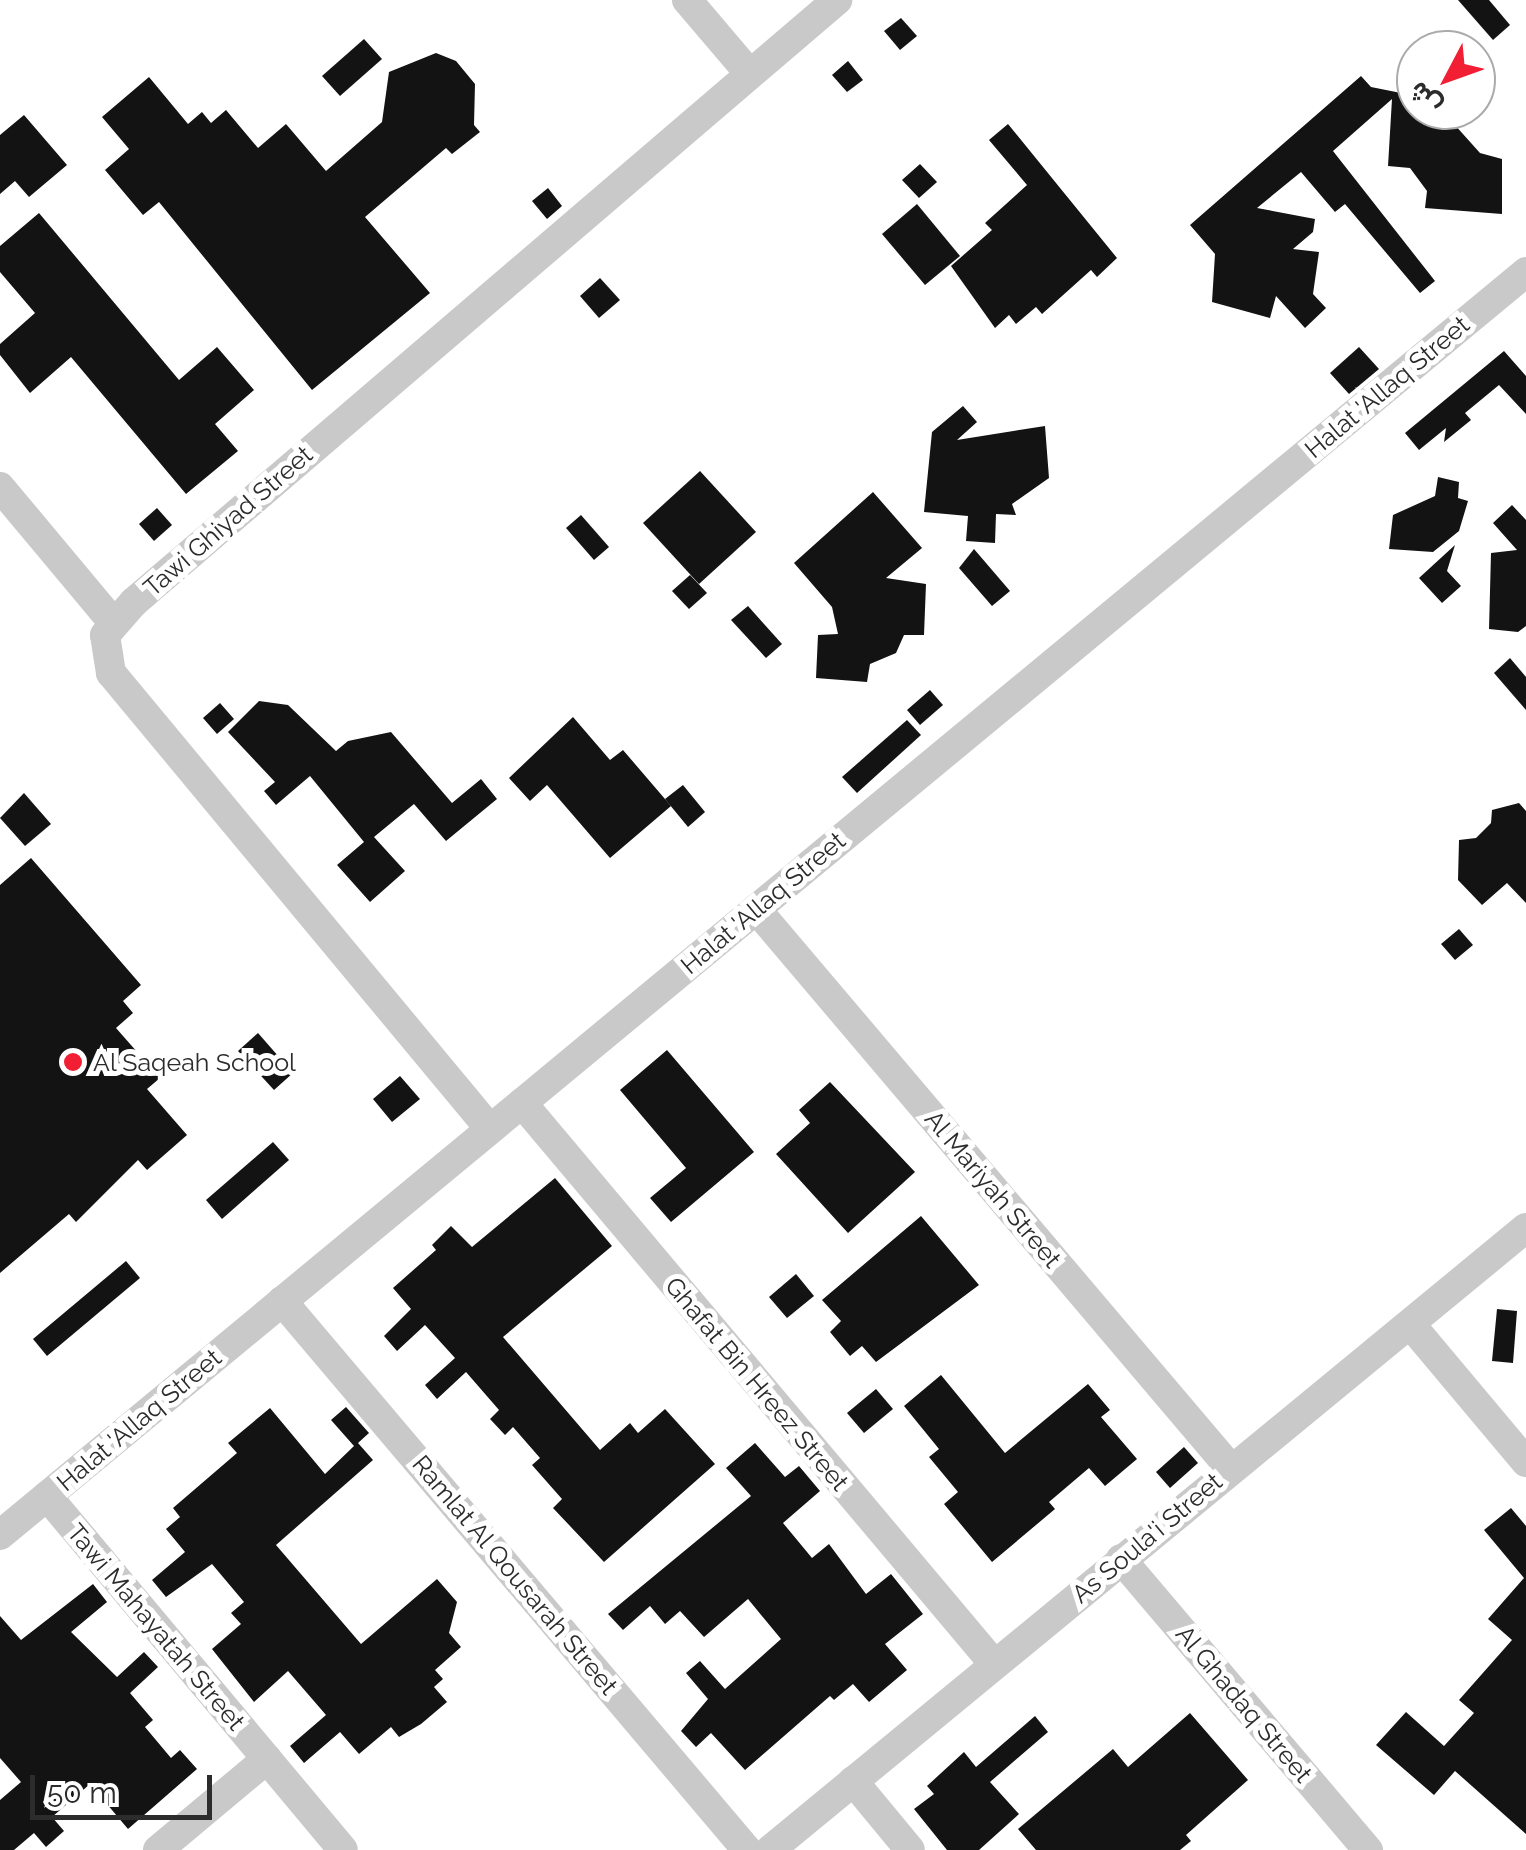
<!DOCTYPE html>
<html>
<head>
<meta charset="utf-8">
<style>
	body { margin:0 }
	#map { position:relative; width:1526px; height:1850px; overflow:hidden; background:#fff; font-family:Raleway,Vazirmatn,sans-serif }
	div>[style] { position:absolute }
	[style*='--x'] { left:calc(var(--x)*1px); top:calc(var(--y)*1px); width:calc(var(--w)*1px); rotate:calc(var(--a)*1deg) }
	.building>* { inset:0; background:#131313 }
	.minor>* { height:30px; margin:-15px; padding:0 15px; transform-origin:15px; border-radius:15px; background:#c9c9c9 }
	.dots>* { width:28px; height:28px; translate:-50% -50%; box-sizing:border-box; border:5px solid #fff; border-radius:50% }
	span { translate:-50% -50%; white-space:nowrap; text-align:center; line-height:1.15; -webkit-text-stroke:10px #fff; paint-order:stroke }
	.street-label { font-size:25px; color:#2c2c2c }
	.poi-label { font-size:25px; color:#2c2c2c }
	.left { translate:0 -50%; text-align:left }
	.north { position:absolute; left:1396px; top:30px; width:100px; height:100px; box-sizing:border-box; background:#fff; border:2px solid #ababab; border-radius:50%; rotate:229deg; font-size:28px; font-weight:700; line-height:40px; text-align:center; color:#2c2c2c }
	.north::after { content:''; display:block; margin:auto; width:35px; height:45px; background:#f21e33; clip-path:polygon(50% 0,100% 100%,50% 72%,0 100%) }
	.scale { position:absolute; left:30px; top:1775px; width:182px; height:45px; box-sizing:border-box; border:5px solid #2c2c2c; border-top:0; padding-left:12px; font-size:30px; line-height:35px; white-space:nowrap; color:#2c2c2c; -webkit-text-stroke:8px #fff; paint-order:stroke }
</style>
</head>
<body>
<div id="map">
	<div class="building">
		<i style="clip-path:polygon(1458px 0,1489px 0,1510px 25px,1493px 40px)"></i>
		<i style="clip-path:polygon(901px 18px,917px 36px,900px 50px,884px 31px)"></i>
		<i style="clip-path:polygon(364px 39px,382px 59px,340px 96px,322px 76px)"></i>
		<i style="clip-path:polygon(436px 53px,456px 61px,475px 84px,474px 125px,480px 132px,452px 154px,446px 148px,365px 217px,430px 293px,312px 390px,159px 202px,143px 215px,105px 170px,129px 149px,102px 117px,149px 77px,188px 124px,202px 112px,211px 123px,226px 110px,258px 148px,286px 124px,326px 171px,382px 122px,389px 72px)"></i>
		<i style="clip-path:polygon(848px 61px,863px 80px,847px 92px,832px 75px)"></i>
		<i style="clip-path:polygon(1361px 76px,1371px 87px,1416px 96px,1416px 110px,1454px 110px,1454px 124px,1480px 153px,1502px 159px,1502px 214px,1425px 208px,1427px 191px,1410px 168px,1388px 166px,1392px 99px,1333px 151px,1435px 281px,1420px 293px,1345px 204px,1335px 212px,1301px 172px,1257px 208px,1315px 219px,1313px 232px,1293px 249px,1319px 252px,1313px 294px,1326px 308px,1305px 328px,1276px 296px,1270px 318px,1212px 302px,1215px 254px,1190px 225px)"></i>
		<i style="clip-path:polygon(24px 115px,67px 165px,29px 197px,15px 181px,0 194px,0 135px)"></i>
		<i style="clip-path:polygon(1008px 124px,1117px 258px,1097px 277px,1091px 270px,1042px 314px,1036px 307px,1016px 324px,1009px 315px,995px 328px,951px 266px,992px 230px,985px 223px,1027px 185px,989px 140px)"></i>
		<i style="clip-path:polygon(920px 164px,937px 182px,919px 198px,902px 180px)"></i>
		<i style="clip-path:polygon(548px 188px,562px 206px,547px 219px,532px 201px)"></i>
		<i style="clip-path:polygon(917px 204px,960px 256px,925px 285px,882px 234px)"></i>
		<i style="clip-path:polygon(39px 213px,179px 380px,217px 347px,254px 390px,215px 424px,238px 451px,186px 494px,71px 357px,30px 393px,0 355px,0 344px,35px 313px,0 272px,0 246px)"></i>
		<i style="clip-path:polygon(600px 278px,620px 300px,599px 318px,580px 296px)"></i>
		<i style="clip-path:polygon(1359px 347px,1379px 369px,1349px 394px,1330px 373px)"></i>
		<i style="clip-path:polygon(1504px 351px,1526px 376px,1526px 414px,1499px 385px,1465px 413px,1471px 420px,1444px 442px,1446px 428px,1419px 450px,1405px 433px)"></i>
		<i style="clip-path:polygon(963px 406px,977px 422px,957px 440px,1045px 426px,1049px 478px,1012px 504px,1016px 515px,996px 514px,995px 543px,966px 541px,968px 516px,924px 512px,932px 432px)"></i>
		<i style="clip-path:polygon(700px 471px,756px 532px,699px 584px,643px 523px)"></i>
		<i style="clip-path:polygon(1438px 477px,1459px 482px,1458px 498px,1468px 501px,1459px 531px,1433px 552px,1389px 549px,1393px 515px,1435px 496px)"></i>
		<i style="clip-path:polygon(873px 492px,922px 548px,886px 578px,926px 584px,924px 635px,904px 635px,896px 653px,870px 664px,867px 682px,816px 678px,818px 635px,838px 634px,832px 607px,794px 563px)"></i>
		<i style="clip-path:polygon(1512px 505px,1526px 520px,1526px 626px,1518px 632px,1489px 629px,1491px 553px,1517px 550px,1493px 523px)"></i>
		<i style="clip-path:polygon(157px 508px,172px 525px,154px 541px,139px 524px)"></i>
		<i style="clip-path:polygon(581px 515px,609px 547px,594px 560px,566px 528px)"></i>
		<i style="clip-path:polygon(1455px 545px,1447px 571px,1461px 586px,1442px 603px,1419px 578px)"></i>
		<i style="clip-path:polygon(974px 549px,1010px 591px,992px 606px,959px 568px)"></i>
		<i style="clip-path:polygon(690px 575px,707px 593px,689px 609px,672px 591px)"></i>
		<i style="clip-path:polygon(748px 606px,782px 644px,766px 658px,731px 620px)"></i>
		<i style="clip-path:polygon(1510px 658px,1526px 677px,1526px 710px,1494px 673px)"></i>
		<i style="clip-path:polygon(930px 690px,943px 705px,920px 725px,907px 710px)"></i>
		<i style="clip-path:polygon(259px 701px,288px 705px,336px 751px,348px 741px,391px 732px,452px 803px,481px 779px,497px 799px,446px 841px,414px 804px,374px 837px,405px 871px,370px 902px,337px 865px,364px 842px,310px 776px,276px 805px,264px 791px,275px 782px,228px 732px)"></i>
		<i style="clip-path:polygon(220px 703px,234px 719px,217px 734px,203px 718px)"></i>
		<i style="clip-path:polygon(573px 717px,610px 760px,623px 750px,671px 806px,610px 858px,547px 785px,530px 801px,509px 778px)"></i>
		<i style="clip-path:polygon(907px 720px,921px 735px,857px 793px,842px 777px)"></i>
		<i style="clip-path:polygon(683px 785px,705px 812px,688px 827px,665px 799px)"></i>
		<i style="clip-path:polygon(24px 793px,51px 824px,25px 846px,0 818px)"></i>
		<i style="clip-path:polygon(1519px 803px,1526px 811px,1526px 903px,1507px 883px,1482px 905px,1458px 880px,1459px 840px,1476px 838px,1491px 823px,1492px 810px)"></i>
		<i style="clip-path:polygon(31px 858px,141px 985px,123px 1001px,133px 1013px,116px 1028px,160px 1078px,147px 1089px,187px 1135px,147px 1170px,138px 1160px,76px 1222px,69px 1214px,0 1273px,0 885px)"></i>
		<i style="clip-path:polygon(1459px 929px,1473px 945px,1455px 960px,1441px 944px)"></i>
		<i style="clip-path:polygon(258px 1033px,293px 1073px,274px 1090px,238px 1051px)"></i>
		<i style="clip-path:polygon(667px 1050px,754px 1152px,671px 1222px,650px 1198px,686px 1168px,620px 1090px)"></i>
		<i style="clip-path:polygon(400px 1076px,420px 1099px,392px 1122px,373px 1099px)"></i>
		<i style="clip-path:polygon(830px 1082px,915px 1172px,848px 1233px,776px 1154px,810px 1123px,799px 1110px)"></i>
		<i style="clip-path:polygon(273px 1142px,289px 1160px,222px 1219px,206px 1200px)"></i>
		<i style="clip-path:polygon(555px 1178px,612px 1246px,503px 1337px,600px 1450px,630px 1423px,638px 1433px,665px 1409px,715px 1464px,604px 1562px,553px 1508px,562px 1499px,532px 1465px,540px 1458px,513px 1427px,505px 1435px,490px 1419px,499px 1410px,466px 1372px,437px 1399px,425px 1385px,455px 1358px,425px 1325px,397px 1351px,384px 1336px,411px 1309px,393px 1288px,436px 1250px,432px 1245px,451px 1226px,472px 1247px)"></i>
		<i style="clip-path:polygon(921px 1216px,979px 1285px,876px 1362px,862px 1346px,850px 1356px,830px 1332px,841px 1321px,822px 1300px)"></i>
		<i style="clip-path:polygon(126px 1261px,140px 1278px,47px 1356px,33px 1339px)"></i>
		<i style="clip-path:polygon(796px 1274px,814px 1296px,787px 1318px,769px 1297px)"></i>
		<i style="clip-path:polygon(1497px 1309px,1517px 1311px,1513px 1363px,1492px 1361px)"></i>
		<i style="clip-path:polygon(941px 1375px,1005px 1453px,1088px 1384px,1110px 1410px,1101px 1417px,1137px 1459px,1105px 1486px,1089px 1468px,1049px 1502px,1055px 1509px,992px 1562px,944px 1504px,958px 1492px,929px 1457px,939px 1449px,904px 1406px)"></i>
		<i style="clip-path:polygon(876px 1389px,893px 1409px,864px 1433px,847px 1413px)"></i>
		<i style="clip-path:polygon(346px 1407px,369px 1433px,358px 1443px,373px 1460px,276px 1545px,361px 1644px,437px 1579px,457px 1602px,449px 1633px,461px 1647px,435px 1670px,443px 1679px,434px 1687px,447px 1702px,421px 1724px,399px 1737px,391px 1727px,359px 1754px,340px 1732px,304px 1763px,290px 1746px,326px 1715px,288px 1671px,254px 1702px,212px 1649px,241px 1624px,231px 1613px,244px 1602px,212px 1564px,166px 1597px,152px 1580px,185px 1552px,166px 1529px,180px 1517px,173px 1508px,237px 1453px,228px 1443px,270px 1408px,325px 1474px,354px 1446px,331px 1420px)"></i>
		<i style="clip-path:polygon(755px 1443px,785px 1477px,799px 1466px,820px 1491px,783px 1523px,812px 1558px,829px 1544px,866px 1594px,891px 1574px,923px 1614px,885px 1644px,907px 1670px,869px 1702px,853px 1684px,834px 1700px,830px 1696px,745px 1770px,711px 1733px,696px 1747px,681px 1731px,708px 1699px,686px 1673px,700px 1661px,725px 1689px,781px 1639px,748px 1599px,704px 1637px,680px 1611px,665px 1624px,650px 1606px,623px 1630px,608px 1614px,751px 1496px,726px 1468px)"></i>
		<i style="clip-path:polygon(1184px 1447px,1198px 1463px,1170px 1488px,1156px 1472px)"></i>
		<i style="clip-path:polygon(1511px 1508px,1526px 1526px,1526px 1834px,1455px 1771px,1434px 1795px,1376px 1745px,1406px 1712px,1444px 1746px,1474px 1713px,1459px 1700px,1512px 1640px,1488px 1619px,1524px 1578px,1484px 1530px)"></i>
		<i style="clip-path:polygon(93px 1584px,107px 1602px,71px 1632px,117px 1677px,144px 1652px,158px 1667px,130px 1693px,153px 1720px,145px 1727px,171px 1758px,180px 1750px,197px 1769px,128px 1829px,90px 1784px,52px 1817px,64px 1831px,46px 1847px,34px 1833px,14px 1850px,0 1850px,0 1800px,21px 1782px,0 1758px,0 1616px,21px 1640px)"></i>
		<i style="clip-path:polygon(1190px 1713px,1248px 1780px,1186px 1835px,1191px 1841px,1180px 1850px,1036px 1850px,1018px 1829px,1113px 1749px,1128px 1767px)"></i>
		<i style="clip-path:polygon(1035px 1716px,1048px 1732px,990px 1782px,1019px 1814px,979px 1850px,947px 1850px,914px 1809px,934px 1794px,927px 1786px,964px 1752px,976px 1767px)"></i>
	</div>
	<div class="minor">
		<i style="--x:687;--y:0;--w:97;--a:49.6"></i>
		<i style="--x:0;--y:487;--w:176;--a:50.1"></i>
		<i style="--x:756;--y:909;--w:734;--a:49.69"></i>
		<i style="--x:522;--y:1103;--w:733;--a:49.92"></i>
		<i style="--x:490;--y:1129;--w:593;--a:-129.73"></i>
		<i style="--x:111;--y:673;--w:38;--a:-99"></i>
		<i style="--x:105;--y:635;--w:44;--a:-48.7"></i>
		<i style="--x:134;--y:602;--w:926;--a:-40.57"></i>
		<i style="--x:282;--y:1301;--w:719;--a:49.74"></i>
		<i style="--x:1411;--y:1325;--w:179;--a:50"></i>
		<i style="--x:47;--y:1496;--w:461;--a:50.1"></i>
		<i style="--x:0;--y:1535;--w:1981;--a:-39.61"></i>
		<i style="--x:1121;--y:1559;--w:382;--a:49.7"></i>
		<i style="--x:853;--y:1781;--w:89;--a:50.4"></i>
		<i style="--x:158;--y:1850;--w:142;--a:-39.9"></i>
		<i style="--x:770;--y:1850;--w:979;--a:-39.45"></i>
	</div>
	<div class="dots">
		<i style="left:73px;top:1062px;background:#f21e33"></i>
	</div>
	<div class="street-label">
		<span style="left:1387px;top:387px;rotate:-40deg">Halat 'Allaq Street</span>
		<span style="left:228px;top:521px;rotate:-41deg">Tawi Ghiyad Street</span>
		<span style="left:763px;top:903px;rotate:-40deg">Halat 'Allaq Street</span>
		<span style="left:993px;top:1189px;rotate:50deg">Al Mariyah Street</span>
		<span style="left:757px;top:1384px;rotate:50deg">Ghafat Bin Hreez Street</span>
		<span style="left:139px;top:1420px;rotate:-40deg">Halat 'Allaq Street</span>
		<span style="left:1147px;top:1538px;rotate:-40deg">As Soula'i Street</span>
		<span style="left:515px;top:1575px;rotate:50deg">Ramlat Al Qousarah Street</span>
		<span style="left:156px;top:1627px;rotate:50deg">Tawi Mahayatah Street</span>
		<span style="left:1244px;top:1704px;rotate:50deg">Al Ghadaq Street</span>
	</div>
	<div class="poi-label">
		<span class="left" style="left:93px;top:1062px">Al Saqeah School</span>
	</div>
	<div class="north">ش</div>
	<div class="scale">50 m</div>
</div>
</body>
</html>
